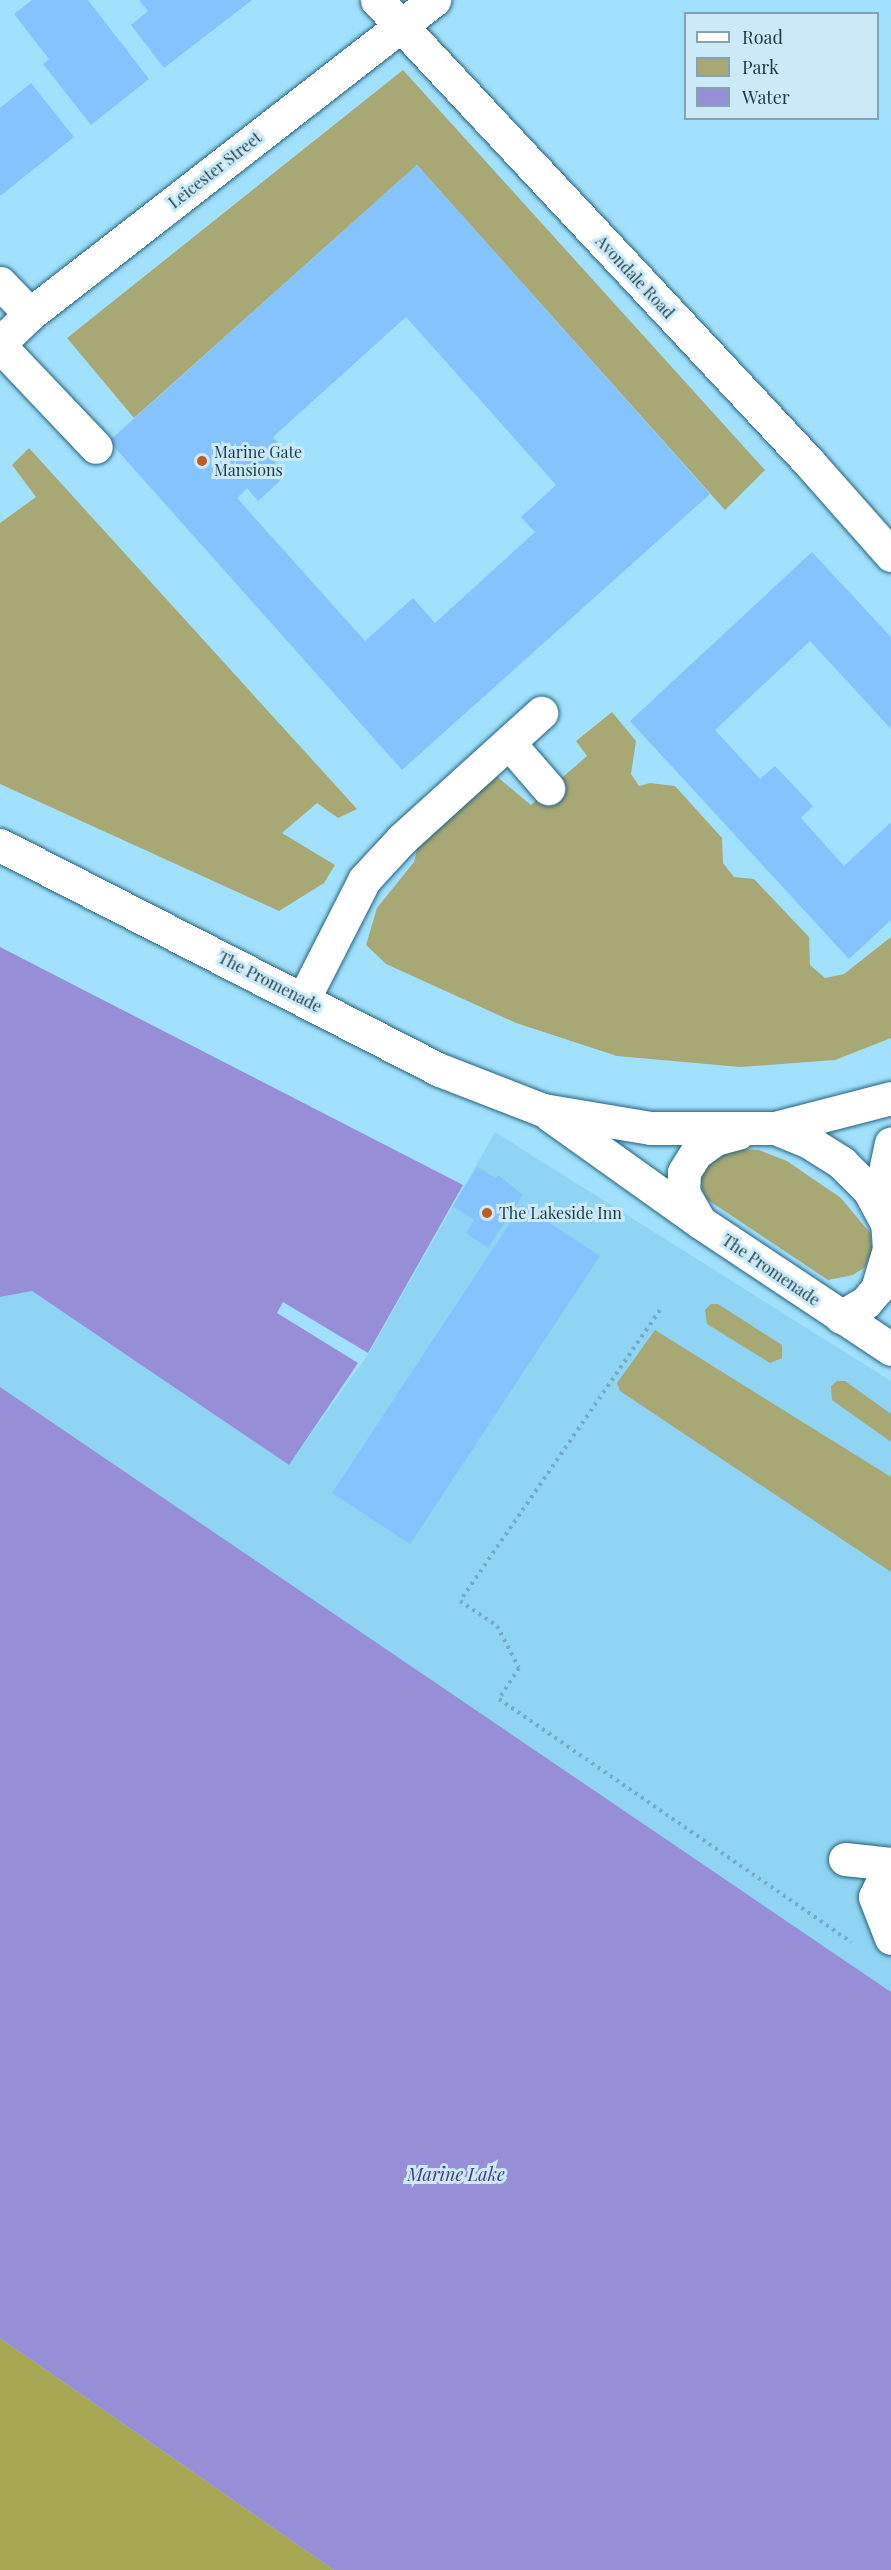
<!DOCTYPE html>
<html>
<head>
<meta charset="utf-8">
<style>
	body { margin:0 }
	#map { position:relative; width:891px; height:2570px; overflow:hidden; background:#a2e1fd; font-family:"Playfair Display",serif }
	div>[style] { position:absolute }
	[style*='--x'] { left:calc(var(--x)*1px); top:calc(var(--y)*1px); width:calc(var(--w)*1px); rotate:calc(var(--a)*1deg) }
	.built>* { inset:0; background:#8fd4f2 }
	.green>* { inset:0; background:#a8a875 }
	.forest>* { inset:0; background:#a8a754 }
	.water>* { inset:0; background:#968ed7 }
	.building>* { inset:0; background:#85c3fe }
	.path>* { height:4px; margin-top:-2px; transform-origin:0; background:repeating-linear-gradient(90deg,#76acc4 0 3px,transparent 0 7.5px) }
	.roads { filter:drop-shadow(0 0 2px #23627b) drop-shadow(0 0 2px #23627b) }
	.minor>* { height:33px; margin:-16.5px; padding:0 16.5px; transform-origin:16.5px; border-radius:16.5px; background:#fff }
	.major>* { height:33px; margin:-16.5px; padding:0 16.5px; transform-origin:16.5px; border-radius:16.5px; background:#fff }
	.dots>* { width:16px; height:16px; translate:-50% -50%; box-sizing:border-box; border:3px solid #cbe9f7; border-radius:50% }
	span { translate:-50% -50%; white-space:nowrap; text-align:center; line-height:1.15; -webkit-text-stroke:6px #cbe9f7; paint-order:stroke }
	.street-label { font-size:16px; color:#183a49 }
	.poi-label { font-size:16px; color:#183a49 }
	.left { translate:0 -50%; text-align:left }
	.water-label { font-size:18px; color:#48378c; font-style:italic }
	.legend { position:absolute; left:684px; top:12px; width:195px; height:108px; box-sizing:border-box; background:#cbe9f7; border:2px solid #83a3b1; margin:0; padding:8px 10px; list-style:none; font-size:18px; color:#183a49 }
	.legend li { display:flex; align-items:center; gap:12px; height:30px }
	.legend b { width:30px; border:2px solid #83a3b1 }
</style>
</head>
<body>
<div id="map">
	<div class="built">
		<i style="clip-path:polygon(495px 1132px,891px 1381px,891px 1992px,0 1387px,0 1297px,32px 1291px,289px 1465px,369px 1353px)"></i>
	</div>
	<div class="green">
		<i style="clip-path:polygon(403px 70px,765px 470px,725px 510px,417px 165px,134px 418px,67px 338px)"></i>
		<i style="clip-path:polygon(29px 448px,357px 809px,338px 818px,317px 803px,282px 833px,335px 865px,324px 883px,279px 911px,0 784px,0 523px,36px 497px,12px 465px)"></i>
		<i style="clip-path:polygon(612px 712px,636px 741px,631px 774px,639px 786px,650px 783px,675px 786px,722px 838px,723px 863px,734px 877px,754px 879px,809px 937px,810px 965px,825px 978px,844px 974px,891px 937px,891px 1038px,835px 1060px,740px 1067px,617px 1056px,516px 1023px,386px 964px,366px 945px,377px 908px,414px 862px,418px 845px,495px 775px,531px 805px,587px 756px,576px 741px)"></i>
		<i style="clip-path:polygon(729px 1148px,759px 1150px,787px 1161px,841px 1198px,870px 1233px,872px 1249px,865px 1267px,853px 1275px,828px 1280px,705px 1198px,700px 1181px,703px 1162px)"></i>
		<i style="clip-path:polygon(711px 1304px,718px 1304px,782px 1345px,782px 1358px,770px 1363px,707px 1324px,705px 1310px)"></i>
		<i style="clip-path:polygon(655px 1330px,891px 1477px,891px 1572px,620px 1391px,617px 1383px)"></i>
		<i style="clip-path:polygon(837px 1381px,845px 1381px,891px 1414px,891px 1442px,832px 1400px,831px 1386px)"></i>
	</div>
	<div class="forest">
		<i style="clip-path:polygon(0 2338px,334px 2570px,0 2570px)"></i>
	</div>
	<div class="water">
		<i style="clip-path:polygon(0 947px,463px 1185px,368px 1353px,283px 1302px,277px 1313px,358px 1363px,289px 1465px,32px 1291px,0 1297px)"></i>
		<i style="clip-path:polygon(0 1387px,891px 1992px,891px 2570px,334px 2570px,0 2338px)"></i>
	</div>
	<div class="building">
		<i style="clip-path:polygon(32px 0,88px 0,149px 79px,91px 125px,43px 64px,49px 59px,14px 14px)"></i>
		<i style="clip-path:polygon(139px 0,252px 0,164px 68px,131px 25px,148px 11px)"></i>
		<i style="clip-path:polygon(31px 83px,74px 137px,0 196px,0 108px)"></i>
		<i style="clip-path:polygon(evenodd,417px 165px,710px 494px,402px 770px,109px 441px,417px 165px,406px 317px,556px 485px,521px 517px,535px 532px,435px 623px,413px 598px,365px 641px,237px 498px,247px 488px,258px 501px,280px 481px,269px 469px,286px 452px,273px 437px,406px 317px)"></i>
		<i style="clip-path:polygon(812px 552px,891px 637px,891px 729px,810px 641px,715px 730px,760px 779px,775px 766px,813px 806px,801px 818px,844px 866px,891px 822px,891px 920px,849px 959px,630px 721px)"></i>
		<i style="clip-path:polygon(477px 1167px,496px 1178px,498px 1175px,523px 1195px,488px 1248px,466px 1233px,474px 1220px,453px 1206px)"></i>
		<i style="clip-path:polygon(522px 1205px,600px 1256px,410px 1544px,332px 1493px)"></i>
	</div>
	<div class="path">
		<i style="--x:660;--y:1310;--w:353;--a:124.5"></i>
		<i style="--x:460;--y:1601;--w:45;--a:34"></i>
		<i style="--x:497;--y:1626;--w:47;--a:62.4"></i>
		<i style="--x:519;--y:1668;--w:37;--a:123"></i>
		<i style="--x:499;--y:1699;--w:428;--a:34.6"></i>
	</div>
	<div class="roads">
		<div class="minor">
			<i style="--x:377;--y:0;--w:630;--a:46.93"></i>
			<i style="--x:807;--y:460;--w:127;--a:48.5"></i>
			<i style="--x:0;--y:283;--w:43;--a:45.9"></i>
			<i style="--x:0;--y:346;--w:139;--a:46.5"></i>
			<i style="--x:509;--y:743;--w:60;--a:49.1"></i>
			<i style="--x:304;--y:998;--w:132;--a:-63"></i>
			<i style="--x:364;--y:880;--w:56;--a:-47.2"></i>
			<i style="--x:402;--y:839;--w:188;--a:-42.2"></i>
			<i style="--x:775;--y:1128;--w:120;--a:-14.5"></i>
			<i style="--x:878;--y:1204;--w:62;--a:-78"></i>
			<i style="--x:845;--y:1859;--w:46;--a:6.2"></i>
			<i style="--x:890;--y:1866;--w:34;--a:116"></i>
			<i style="--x:875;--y:1897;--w:44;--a:68.7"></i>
		</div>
		<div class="major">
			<i style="--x:0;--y:343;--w:42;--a:-44"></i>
			<i style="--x:30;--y:314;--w:512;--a:-37.86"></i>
			<i style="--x:0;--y:845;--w:494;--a:27.1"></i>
			<i style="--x:440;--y:1070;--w:110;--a:21.2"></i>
			<i style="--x:543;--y:1110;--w:109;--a:9.5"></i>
			<i style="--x:651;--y:1128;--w:124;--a:0"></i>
			<i style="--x:775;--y:1128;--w:37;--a:22"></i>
			<i style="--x:809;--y:1142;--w:39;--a:32"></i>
			<i style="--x:842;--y:1163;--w:38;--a:45"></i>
			<i style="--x:869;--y:1190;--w:47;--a:61.8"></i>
			<i style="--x:550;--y:1115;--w:184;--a:35.5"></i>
			<i style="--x:700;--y:1222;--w:229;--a:33.6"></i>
			<i style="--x:700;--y:1222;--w:34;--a:-120"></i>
			<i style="--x:683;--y:1193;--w:21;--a:-87"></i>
			<i style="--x:684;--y:1172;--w:22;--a:-58"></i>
			<i style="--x:696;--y:1153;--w:24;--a:-36"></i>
			<i style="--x:715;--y:1139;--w:24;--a:-15"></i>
			<i style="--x:841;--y:1317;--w:29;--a:-31"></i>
			<i style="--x:866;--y:1302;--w:17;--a:-50"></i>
			<i style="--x:877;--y:1289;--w:42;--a:-73.3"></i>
			<i style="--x:889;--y:1249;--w:27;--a:-94"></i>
		</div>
	</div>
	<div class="dots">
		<i style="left:202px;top:461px;background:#be5d1f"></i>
		<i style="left:487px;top:1213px;background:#be5d1f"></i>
	</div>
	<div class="street-label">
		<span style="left:215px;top:170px;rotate:-38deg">Leicester Street</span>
		<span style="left:635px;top:277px;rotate:47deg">Avondale Road</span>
		<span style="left:270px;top:982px;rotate:27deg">The Promenade</span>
		<span style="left:771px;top:1270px;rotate:34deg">The Promenade</span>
	</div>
	<div class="poi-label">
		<span class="left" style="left:214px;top:461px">Marine Gate<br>Mansions</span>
		<span class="left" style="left:499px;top:1213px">The Lakeside Inn</span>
	</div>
	<div class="water-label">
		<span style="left:456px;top:2174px">Marine Lake</span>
	</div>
	<ul class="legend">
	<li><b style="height:8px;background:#fff"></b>Road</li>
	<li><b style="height:16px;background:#a8a875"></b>Park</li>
	<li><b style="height:16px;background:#968ed7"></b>Water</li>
	</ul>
</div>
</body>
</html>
